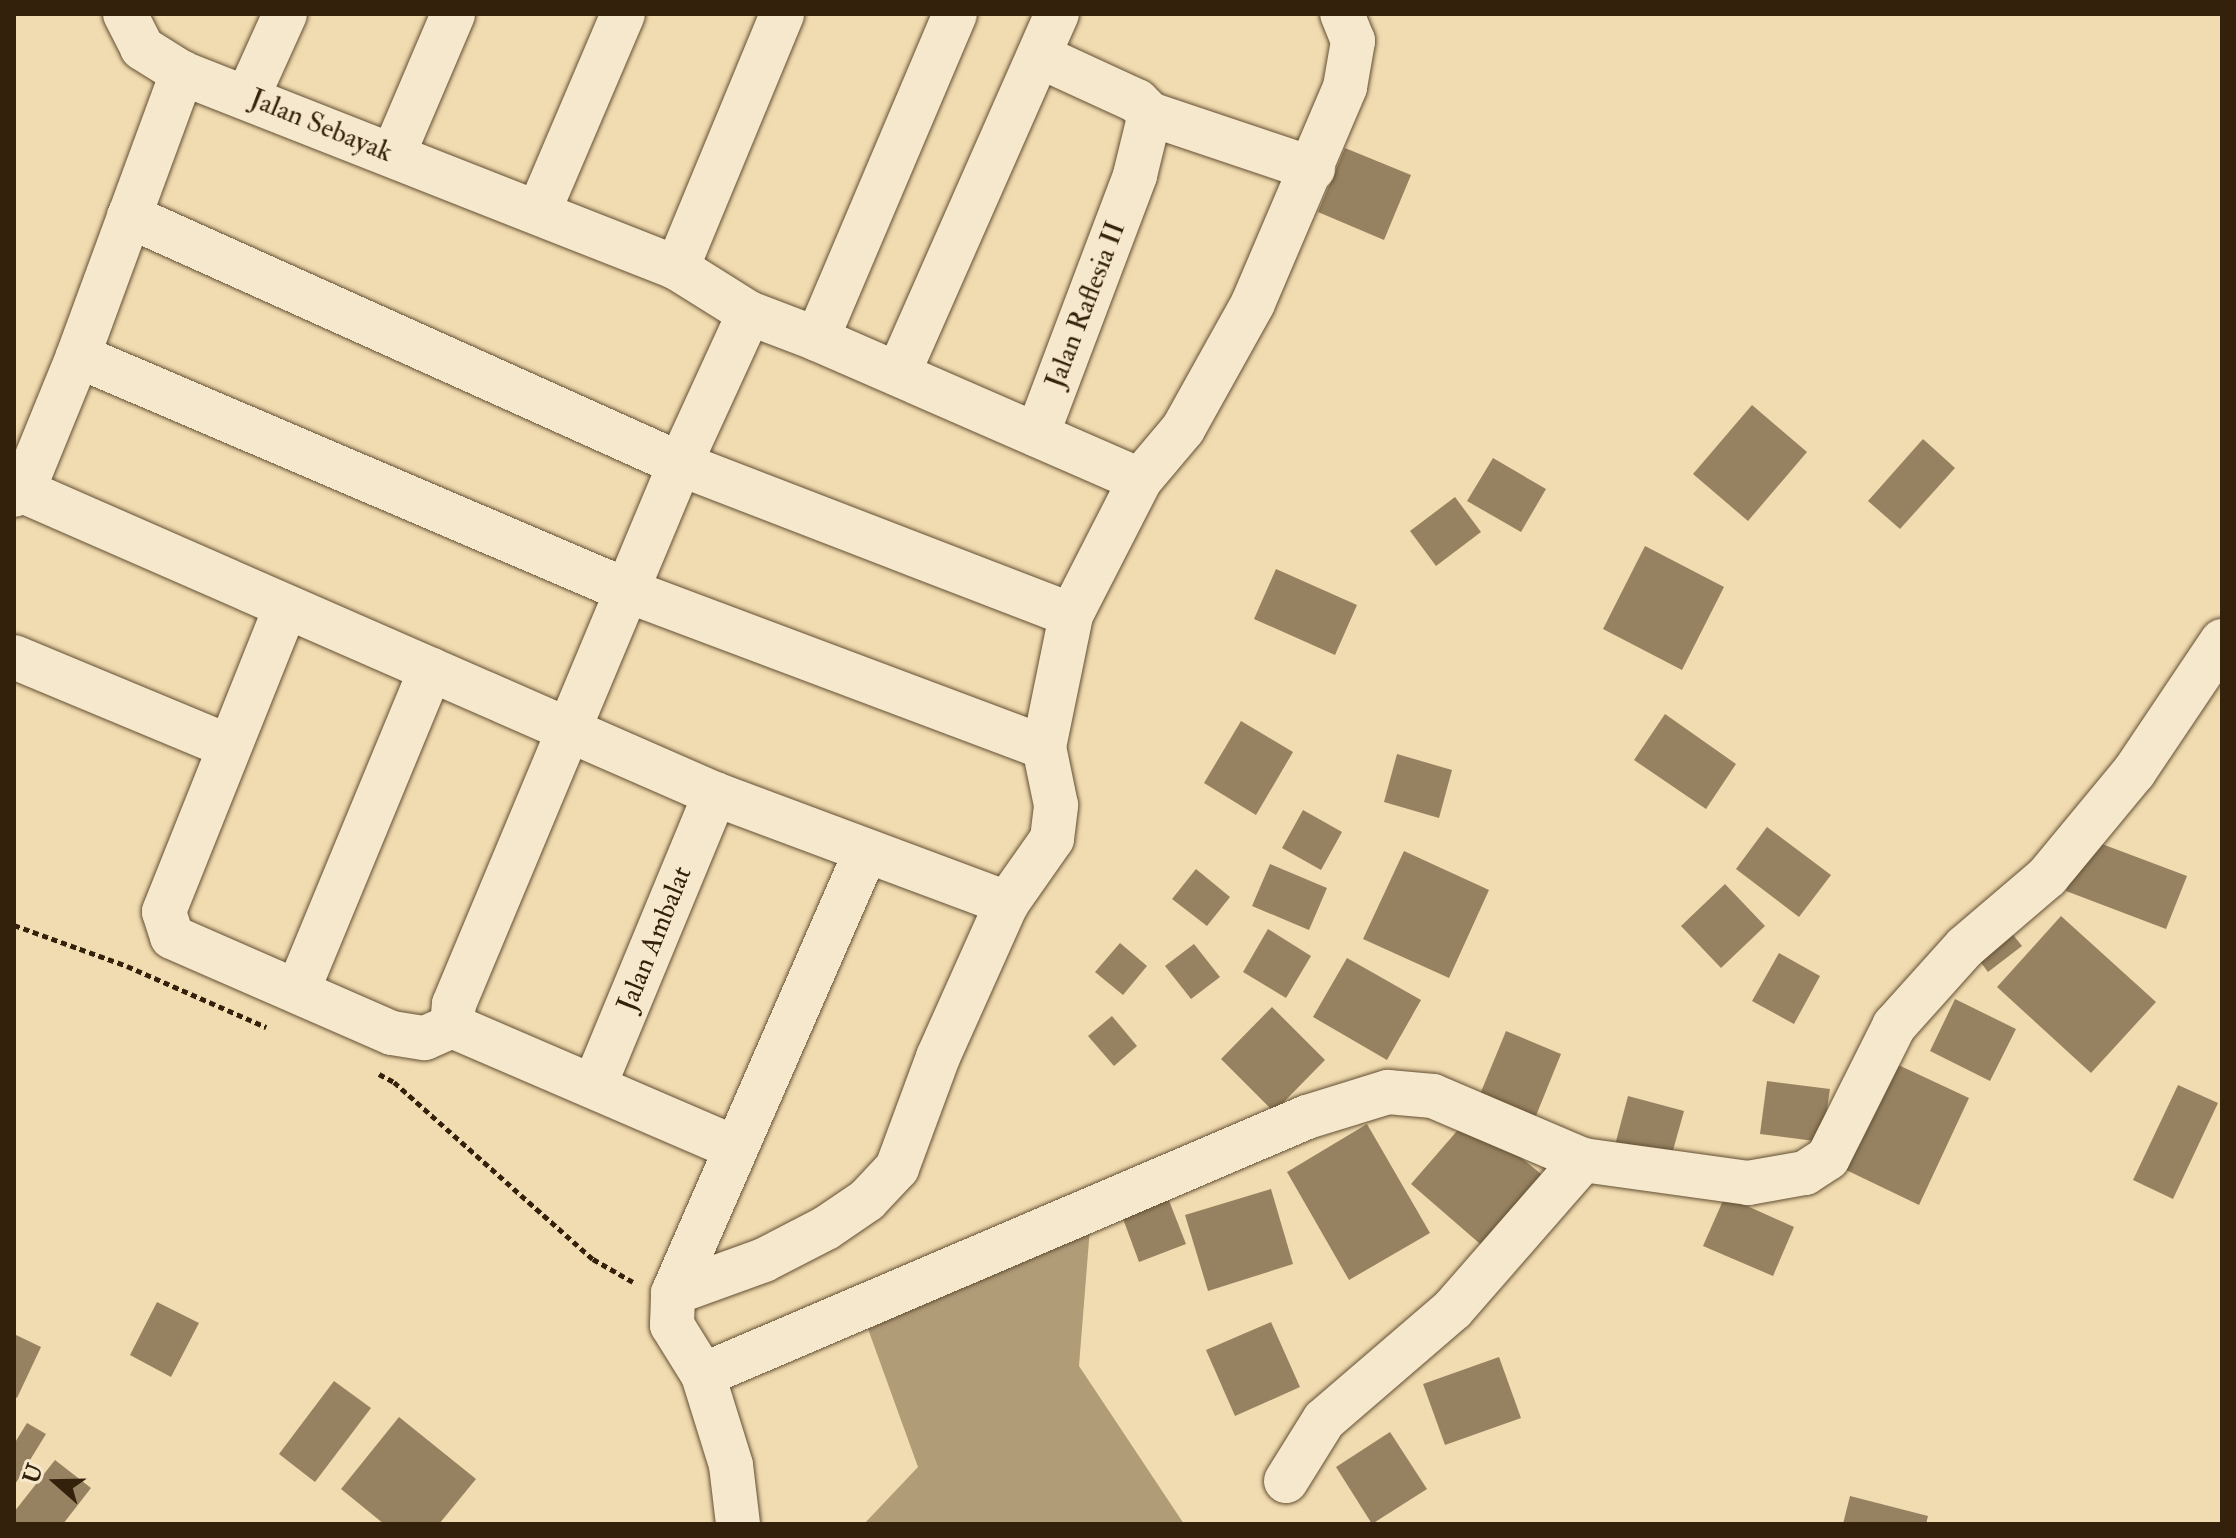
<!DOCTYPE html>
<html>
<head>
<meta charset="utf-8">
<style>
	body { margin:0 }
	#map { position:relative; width:2236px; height:1538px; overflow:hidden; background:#f1dbb0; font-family:"IM FELL Double Pica",serif }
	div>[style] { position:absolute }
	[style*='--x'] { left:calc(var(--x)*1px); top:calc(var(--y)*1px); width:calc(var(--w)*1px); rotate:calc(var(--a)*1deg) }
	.water>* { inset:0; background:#b19c78 }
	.building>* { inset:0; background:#968261 }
	.path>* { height:5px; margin-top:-2.5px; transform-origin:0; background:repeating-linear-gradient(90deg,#34210b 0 6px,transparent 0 10px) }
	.roads { filter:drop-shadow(0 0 2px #635034) drop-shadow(0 0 2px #635034) }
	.minor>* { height:44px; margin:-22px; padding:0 22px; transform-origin:22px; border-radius:22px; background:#f6e8cc }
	span { translate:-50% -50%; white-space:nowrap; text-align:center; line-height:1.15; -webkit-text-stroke:8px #f6e8cc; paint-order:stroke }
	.street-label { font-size:28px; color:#34210b }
	.frame { position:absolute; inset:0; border:16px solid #34210b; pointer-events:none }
	.north { position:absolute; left:16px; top:1442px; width:80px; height:80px; -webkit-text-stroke:6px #f6e8cc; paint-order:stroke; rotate:290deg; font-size:22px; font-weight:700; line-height:32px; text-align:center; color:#34210b }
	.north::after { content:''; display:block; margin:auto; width:28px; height:36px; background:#34210b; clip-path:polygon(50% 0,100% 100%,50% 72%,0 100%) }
</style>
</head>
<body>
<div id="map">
	<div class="water">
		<i style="clip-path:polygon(1090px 1228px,1079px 1366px,1184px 1524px,864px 1524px,918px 1467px,868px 1329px)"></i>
	</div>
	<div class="building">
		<i style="clip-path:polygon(1345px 148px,1411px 175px,1384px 240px,1318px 212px)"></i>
		<i style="clip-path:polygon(1752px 405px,1807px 452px,1748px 521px,1693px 474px)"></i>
		<i style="clip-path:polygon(1923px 439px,1955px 468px,1900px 529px,1868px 501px)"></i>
		<i style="clip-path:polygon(1493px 458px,1546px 489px,1521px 532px,1467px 501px)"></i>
		<i style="clip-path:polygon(1455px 497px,1481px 532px,1436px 566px,1410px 531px)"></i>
		<i style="clip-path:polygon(1645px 546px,1724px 587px,1682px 670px,1603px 629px)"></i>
		<i style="clip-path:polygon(1276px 569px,1357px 605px,1335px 655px,1254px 619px)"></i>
		<i style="clip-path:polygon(1665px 714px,1736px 764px,1706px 809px,1634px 760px)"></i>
		<i style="clip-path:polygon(1241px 721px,1293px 752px,1256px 815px,1204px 783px)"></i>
		<i style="clip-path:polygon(1397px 754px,1452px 770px,1439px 818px,1384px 802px)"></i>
		<i style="clip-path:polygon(1303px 810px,1342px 832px,1321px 870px,1282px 848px)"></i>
		<i style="clip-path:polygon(1767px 827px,1831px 875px,1799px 917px,1736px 869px)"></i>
		<i style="clip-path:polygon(2086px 838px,2187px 876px,2166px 929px,2066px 891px)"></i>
		<i style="clip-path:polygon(1404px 851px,1489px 890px,1449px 978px,1363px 939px)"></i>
		<i style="clip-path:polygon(1270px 864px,1327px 888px,1309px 930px,1252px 906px)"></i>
		<i style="clip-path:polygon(1196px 869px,1230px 897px,1207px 926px,1172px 899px)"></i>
		<i style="clip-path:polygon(1725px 884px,1765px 926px,1721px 968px,1681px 926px)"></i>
		<i style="clip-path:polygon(2061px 916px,2156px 1002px,2091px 1073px,1997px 987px)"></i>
		<i style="clip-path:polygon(1268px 929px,1311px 956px,1286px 998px,1243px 972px)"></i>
		<i style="clip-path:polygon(2010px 931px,2022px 946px,1988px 972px,1976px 956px)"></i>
		<i style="clip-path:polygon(1120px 943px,1147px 966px,1123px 995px,1095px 972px)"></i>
		<i style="clip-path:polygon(1194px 944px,1220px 977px,1191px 999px,1165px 966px)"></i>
		<i style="clip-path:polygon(1779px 953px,1820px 976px,1794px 1024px,1752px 1001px)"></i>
		<i style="clip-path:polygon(1347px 958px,1421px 1000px,1387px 1060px,1313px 1017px)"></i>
		<i style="clip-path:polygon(1955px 999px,2016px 1029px,1990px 1081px,1930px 1051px)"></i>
		<i style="clip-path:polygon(1272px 1007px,1325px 1060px,1274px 1112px,1221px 1059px)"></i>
		<i style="clip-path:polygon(1112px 1016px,1137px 1046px,1114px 1066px,1088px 1036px)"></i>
		<i style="clip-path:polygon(1506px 1031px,1561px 1054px,1531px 1128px,1476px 1104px)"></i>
		<i style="clip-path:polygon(1892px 1062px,1969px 1098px,1919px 1205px,1842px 1168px)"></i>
		<i style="clip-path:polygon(1767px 1081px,1830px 1089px,1822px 1142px,1760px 1134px)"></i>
		<i style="clip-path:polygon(2178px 1085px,2218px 1103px,2173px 1199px,2133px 1180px)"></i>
		<i style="clip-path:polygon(1628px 1096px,1684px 1111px,1670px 1161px,1615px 1145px)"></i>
		<i style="clip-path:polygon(1470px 1116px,1546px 1178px,1486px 1249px,1411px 1184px)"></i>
		<i style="clip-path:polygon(1367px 1124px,1430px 1233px,1349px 1280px,1287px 1172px)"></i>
		<i style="clip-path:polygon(1271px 1189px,1293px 1264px,1208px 1291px,1185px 1215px)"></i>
		<i style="clip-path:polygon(1725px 1196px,1794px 1227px,1773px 1276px,1703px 1246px)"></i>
		<i style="clip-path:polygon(1168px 1198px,1186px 1244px,1139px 1262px,1122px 1216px)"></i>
		<i style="clip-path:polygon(157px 1302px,199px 1323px,171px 1377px,130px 1355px)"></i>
		<i style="clip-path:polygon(1271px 1322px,1300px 1387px,1235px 1416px,1206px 1350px)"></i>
		<i style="clip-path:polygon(14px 1334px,41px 1347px,17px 1398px,14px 1396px)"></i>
		<i style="clip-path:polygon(1499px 1357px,1521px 1418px,1445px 1445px,1423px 1384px)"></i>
		<i style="clip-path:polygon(334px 1381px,371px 1408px,315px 1482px,279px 1454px)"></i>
		<i style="clip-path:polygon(399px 1417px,476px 1479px,439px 1524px,384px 1524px,341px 1489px)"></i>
		<i style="clip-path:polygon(27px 1423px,46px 1434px,14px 1486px,14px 1444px)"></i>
		<i style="clip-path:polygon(1390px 1432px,1427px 1489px,1372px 1524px,1336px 1467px)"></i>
		<i style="clip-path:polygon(55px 1460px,91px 1488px,63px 1524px,14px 1524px,14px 1512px)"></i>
		<i style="clip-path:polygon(1850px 1496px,1928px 1516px,1926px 1524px,1843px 1524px)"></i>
	</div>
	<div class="path">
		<i style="--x:14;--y:925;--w:120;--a:19.9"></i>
		<i style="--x:127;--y:966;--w:152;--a:23.7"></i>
		<i style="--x:379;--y:1074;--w:17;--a:28"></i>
		<i style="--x:394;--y:1082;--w:266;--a:41.7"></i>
		<i style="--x:593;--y:1259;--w:46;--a:29.9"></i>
	</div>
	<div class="roads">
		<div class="minor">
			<i style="--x:125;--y:14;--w:38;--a:63"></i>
			<i style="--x:142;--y:48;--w:47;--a:32"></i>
			<i style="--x:182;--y:73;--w:532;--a:21.5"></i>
			<i style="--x:677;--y:268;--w:85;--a:32"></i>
			<i style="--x:749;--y:313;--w:73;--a:20.9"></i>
			<i style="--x:817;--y:339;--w:353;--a:-67"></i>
			<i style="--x:1039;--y:56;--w:108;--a:24.7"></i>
			<i style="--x:1137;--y:101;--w:18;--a:45"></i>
			<i style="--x:1150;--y:114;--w:172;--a:18.6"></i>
			<i style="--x:248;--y:96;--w:90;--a:-65.7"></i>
			<i style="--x:393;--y:155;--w:153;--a:-66.9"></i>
			<i style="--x:539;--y:211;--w:214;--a:-66.9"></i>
			<i style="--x:129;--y:216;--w:604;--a:24.23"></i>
			<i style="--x:680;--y:464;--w:419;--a:21.1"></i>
			<i style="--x:677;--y:268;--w:275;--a:-67.5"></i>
			<i style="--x:817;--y:339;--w:352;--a:23.6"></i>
			<i style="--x:78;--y:356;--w:598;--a:23.14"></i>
			<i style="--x:628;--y:591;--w:444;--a:20.6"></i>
			<i style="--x:898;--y:374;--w:394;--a:-66.2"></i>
			<i style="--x:1037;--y:435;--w:278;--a:-69.3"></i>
			<i style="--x:1135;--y:175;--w:63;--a:-76.2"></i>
			<i style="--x:23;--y:491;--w:755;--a:23.65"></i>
			<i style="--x:715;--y:794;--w:312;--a:20.5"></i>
			<i style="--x:14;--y:495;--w:10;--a:-24"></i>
			<i style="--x:23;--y:491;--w:146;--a:-67.8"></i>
			<i style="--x:78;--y:356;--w:302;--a:-69.8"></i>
			<i style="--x:285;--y:609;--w:326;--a:111.8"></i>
			<i style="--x:164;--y:912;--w:26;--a:72"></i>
			<i style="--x:172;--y:937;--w:240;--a:23.6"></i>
			<i style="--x:392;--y:1033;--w:33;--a:9"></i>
			<i style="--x:425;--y:1038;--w:30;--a:-24"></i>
			<i style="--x:452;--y:1026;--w:308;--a:23.3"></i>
			<i style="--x:14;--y:657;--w:232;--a:22.6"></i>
			<i style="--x:298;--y:990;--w:347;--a:-67.5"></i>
			<i style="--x:452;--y:1026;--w:22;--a:-85"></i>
			<i style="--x:454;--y:1004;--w:585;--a:-67.29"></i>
			<i style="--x:680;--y:464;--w:166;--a:-65.4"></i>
			<i style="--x:595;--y:1084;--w:314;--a:-67.5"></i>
			<i style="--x:673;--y:1293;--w:479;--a:-66.4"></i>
			<i style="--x:703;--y:1375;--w:657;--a:-23.13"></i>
			<i style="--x:1307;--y:1117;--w:85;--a:-17.2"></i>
			<i style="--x:1388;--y:1092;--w:45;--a:5.1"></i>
			<i style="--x:1433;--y:1096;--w:163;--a:23.1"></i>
			<i style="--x:1583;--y:1160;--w:167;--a:7.9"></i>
			<i style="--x:1748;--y:1183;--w:58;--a:-10"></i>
			<i style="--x:1805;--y:1173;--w:27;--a:-33"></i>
			<i style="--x:1828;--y:1158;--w:148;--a:-63.4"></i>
			<i style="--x:1894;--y:1026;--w:106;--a:-48.1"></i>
			<i style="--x:1965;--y:947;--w:108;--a:-40.5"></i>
			<i style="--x:2047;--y:877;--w:136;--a:-50.4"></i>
			<i style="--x:2134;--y:772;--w:158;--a:-56.1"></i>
			<i style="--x:1286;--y:1481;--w:72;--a:-58.1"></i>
			<i style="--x:1324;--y:1420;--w:170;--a:-40.7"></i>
			<i style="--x:1453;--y:1309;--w:198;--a:-48.9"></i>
			<i style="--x:738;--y:1524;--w:59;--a:-96.8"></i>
			<i style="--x:731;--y:1465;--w:94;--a:-107.3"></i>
			<i style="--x:703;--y:1375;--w:59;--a:-121.8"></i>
			<i style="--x:672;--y:1325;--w:32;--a:-88"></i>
			<i style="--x:673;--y:1293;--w:97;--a:-19.9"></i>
			<i style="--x:764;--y:1260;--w:70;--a:-27.3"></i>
			<i style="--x:826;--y:1228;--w:50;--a:-34.3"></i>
			<i style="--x:867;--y:1200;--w:44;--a:-46.8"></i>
			<i style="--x:897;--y:1168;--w:118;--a:-69.7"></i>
			<i style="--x:938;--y:1057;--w:169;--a:-65.9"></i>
			<i style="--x:1007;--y:903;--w:78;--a:-54.9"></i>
			<i style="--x:1052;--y:839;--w:34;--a:-83"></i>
			<i style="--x:1056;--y:805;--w:59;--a:-101.7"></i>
			<i style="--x:1044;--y:747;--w:135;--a:-78.4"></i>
			<i style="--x:1071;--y:615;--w:152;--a:-62.9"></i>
			<i style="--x:1140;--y:480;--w:67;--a:-49.9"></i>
			<i style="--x:1183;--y:429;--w:144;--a:-60.9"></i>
			<i style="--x:1253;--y:303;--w:235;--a:-66.9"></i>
			<i style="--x:1345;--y:87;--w:47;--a:-80.1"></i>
			<i style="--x:1353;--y:41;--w:29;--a:-112"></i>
		</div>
	</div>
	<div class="street-label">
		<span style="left:321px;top:126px;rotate:22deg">Jalan Sebayak</span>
		<span style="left:1086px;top:305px;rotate:-69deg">Jalan Raflesia II</span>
		<span style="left:655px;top:939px;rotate:-68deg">Jalan Ambalat</span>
	</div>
	<div class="frame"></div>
	<div class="north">U</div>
</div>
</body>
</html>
